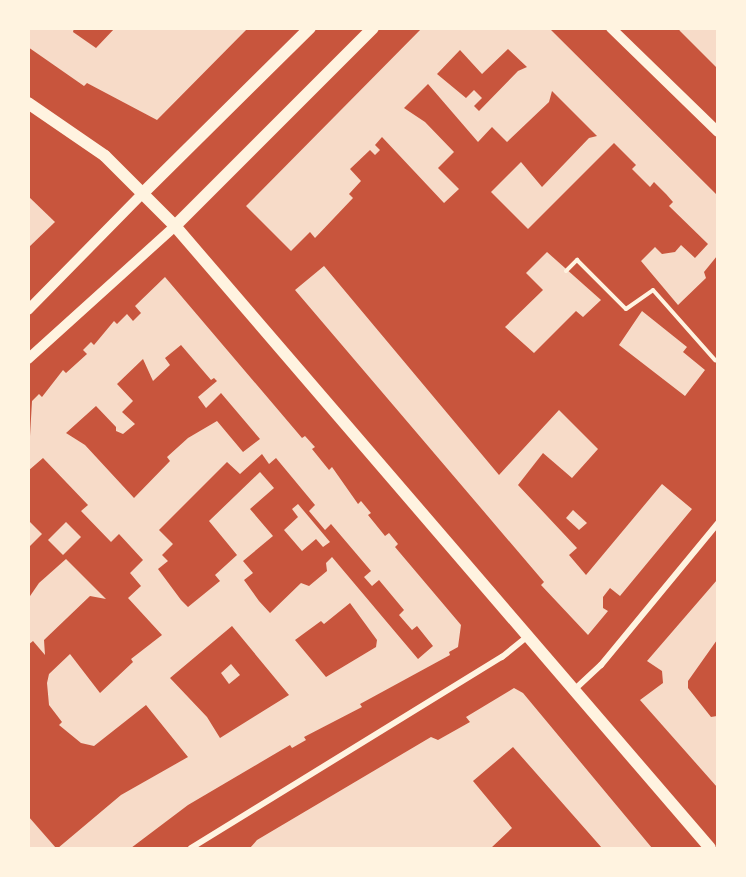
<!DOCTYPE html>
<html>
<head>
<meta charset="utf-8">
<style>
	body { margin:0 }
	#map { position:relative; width:746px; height:877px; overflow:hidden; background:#c8553d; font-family:"Roboto Condensed",sans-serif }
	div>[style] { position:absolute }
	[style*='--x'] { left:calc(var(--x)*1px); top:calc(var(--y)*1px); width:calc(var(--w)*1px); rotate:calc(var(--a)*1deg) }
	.building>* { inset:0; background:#f7dbc8 }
	.path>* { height:4px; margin:-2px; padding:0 2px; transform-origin:2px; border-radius:2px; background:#fff3e0 }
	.minor>* { height:6px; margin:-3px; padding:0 3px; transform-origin:3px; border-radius:3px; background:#fff3e0 }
	.tertiary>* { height:10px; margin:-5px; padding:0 5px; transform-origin:5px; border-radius:5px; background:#fff3e0 }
	.secondary>* { height:12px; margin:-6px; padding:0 6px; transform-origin:6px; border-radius:6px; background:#fff3e0 }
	span { translate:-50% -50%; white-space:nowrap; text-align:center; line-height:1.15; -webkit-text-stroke:5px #fff3e0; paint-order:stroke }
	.frame { position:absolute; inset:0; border:30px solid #fff3e0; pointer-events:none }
</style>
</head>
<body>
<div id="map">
	<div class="building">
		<i style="clip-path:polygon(28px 28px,74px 28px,73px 32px,96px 48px,115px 28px,248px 28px,157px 120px,87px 83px,84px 86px,28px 47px)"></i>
		<i style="clip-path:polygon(evenodd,422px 28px,549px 28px,717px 195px,717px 256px,704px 272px,706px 278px,678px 305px,641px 261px,655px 247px,662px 254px,675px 252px,681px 245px,695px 258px,708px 244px,669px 206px,673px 202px,666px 194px,654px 182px,650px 187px,632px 169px,636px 165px,614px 143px,528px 229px,491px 192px,521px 162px,542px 187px,589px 138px,597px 136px,552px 91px,549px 102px,507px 142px,492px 127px,478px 142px,428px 84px,404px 108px,425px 122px,454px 152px,438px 168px,459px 189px,444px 203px,382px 137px,375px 145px,380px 150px,375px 155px,370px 150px,350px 169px,361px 181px,349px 194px,353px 198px,315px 238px,310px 232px,291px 251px,246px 206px,422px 28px,508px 49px,527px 67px,518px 71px,479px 111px,474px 106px,482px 98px,474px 90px,466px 98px,437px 74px,460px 50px,482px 74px,508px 49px)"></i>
		<i style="clip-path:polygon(678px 28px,717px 28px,717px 68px,680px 31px)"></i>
		<i style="clip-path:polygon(28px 196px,55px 222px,28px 248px)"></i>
		<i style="clip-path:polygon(547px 252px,601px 300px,583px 317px,576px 311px,534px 353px,505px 327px,543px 290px,526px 273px)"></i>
		<i style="clip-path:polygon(324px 266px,499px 475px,559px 410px,598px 449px,572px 478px,543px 453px,518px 485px,577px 548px,569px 555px,586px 575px,662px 484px,692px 509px,620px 596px,610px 588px,603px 597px,603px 608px,608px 611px,588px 635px,541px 585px,544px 582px,295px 290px)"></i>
		<i style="clip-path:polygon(evenodd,165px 277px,302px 438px,305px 436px,315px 447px,312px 449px,329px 470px,332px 467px,358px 504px,361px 501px,371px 513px,368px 515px,385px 536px,389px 533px,398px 544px,395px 547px,461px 625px,458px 647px,449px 652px,450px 655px,360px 704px,362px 707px,304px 737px,306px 740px,292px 748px,290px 745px,188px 805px,131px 848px,58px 848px,121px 795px,188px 757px,146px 705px,94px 746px,81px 743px,59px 725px,62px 722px,49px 705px,47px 683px,49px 674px,70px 654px,100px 693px,133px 662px,131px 659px,162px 635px,128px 598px,141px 586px,130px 573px,143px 560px,119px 534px,111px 542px,81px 511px,88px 505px,43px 458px,28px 471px,32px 401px,39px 394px,42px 397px,63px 370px,66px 373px,87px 354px,83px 350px,91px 342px,94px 345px,114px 321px,117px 324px,127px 314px,133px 321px,141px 313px,135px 306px,165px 277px,181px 345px,211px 380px,214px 378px,217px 381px,198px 397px,206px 408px,221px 393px,260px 439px,243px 452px,217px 421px,188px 438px,167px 457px,170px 461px,134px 498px,85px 445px,66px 433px,96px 406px,116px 427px,116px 431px,123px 434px,135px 424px,122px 412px,133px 401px,117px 384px,143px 359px,153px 381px,170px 365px,165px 358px,181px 345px,165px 277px,262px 454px,269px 464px,276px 458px,315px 505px,309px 511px,325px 530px,331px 524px,371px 571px,364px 577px,372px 586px,379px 580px,404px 610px,399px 615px,412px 630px,417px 626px,433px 646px,418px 659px,332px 557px,326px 563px,327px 571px,309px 586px,301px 583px,270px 613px,259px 601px,244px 580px,253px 573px,243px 561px,273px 536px,250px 509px,274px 488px,260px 472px,209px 521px,237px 555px,215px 575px,220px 581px,188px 607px,181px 600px,158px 569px,168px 561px,162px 555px,173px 544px,159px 530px,227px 462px,240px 474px,262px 454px,165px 277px,350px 603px,377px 640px,376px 647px,326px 677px,295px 640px,321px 621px,324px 624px,350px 603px,165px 277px,232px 626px,289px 695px,220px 738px,207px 717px,170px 678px,232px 626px)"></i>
		<i style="clip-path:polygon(642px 311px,687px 347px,683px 352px,705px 370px,685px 396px,619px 345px)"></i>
		<i style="clip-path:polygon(298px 504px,330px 542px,323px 547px,316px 539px,302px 551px,284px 530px,298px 517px,292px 509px)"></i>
		<i style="clip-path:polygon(573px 510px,587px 523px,579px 530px,566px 518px)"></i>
		<i style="clip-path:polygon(28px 520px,42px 534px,28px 548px)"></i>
		<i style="clip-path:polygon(66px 522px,81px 537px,63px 555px,48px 540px)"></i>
		<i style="clip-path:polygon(66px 559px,106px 599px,90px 596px,44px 640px,45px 655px,33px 641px,28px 645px,28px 599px,39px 583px)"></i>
		<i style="clip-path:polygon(717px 580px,717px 640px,688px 681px,688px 688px,711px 717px,717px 716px,717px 787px,640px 700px,663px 683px,662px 671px,647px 661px)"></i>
		<i style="clip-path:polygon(231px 664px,240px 675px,229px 684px,221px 673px)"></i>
		<i style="clip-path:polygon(514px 688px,523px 693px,652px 848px,602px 848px,513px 747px,473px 781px,512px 828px,491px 848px,250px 848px,257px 840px,431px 737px,438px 740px,470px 722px,466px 717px)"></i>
		<i style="clip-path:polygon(28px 816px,56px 848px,28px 848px)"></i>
	</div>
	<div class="path">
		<i style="--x:566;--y:271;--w:16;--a:-45"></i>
		<i style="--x:577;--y:260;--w:69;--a:45"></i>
		<i style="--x:626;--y:309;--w:33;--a:-35"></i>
		<i style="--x:653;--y:290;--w:94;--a:48.5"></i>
	</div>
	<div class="minor">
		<i style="--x:574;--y:690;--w:37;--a:-43"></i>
		<i style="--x:601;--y:665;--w:184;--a:-50.5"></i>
		<i style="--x:191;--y:848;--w:365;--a:-31.6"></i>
		<i style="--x:502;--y:657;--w:33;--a:-39"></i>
	</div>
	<div class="tertiary">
		<i style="--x:611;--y:28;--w:149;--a:44.2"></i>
		<i style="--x:28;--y:310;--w:164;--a:-45.5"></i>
		<i style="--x:28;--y:359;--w:198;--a:-42.1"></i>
	</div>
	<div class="secondary">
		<i style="--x:28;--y:103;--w:93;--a:34.5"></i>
		<i style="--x:105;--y:156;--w:99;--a:45"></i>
		<i style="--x:175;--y:226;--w:820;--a:49.3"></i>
		<i style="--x:143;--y:193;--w:235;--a:-44.7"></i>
		<i style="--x:175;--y:226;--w:280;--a:-45"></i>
	</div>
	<div class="frame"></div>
</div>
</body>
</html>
